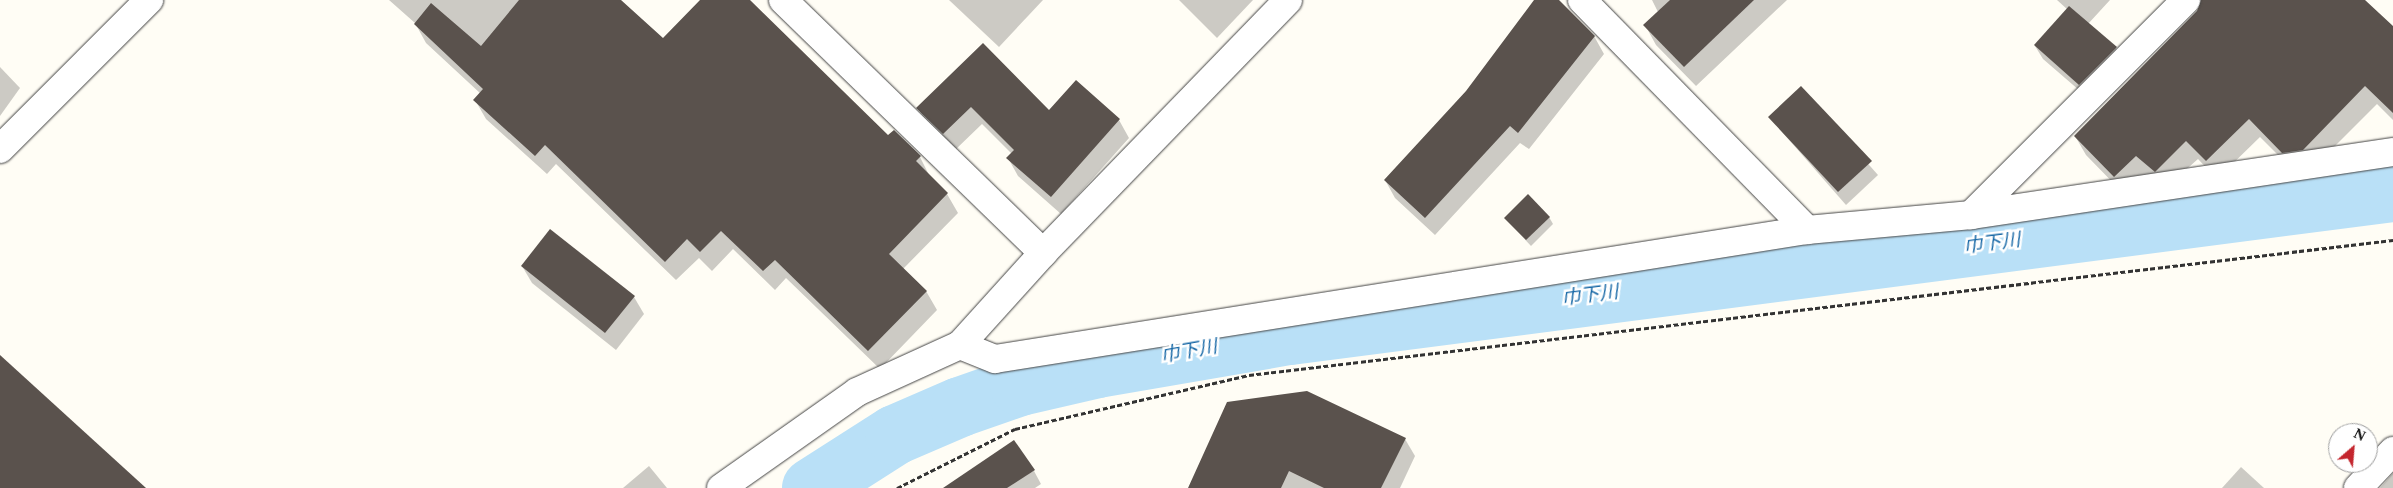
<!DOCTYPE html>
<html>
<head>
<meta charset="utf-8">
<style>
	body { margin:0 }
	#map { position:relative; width:2393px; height:488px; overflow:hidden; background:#fffdf5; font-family:Spectral,"Noto Sans JP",serif }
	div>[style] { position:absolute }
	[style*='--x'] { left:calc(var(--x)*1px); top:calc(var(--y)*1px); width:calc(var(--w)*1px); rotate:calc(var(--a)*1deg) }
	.shadow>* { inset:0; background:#0003 }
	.river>* { height:60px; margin:-30px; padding:0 30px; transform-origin:30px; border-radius:30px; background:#b9e0f7 }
	.building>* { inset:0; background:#5a524d }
	.path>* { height:3px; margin-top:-1.5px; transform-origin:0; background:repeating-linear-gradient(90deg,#333 0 5px,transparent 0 7.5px) }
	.roads { filter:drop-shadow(0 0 1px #444) drop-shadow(0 0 1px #444) }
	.street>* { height:28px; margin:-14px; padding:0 14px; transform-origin:14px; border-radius:14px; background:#fff }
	span { translate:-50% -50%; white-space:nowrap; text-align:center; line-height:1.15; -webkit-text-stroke:5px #fff; paint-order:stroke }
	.water-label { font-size:19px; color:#1768a6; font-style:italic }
	.north { position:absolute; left:2328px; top:423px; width:50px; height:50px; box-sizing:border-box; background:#fff; border:1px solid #a0a0a0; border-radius:50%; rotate:27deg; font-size:14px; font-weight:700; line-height:20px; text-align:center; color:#111 }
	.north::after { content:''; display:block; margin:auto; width:18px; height:22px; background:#c4262e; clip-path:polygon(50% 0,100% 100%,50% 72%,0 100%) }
</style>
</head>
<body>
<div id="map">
	<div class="shadow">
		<i style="clip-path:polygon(389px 0,619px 0,663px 39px,702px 0,748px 0,888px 137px,920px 157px,930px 177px,947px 194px,958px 213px,903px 269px,926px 291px,937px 310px,880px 369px,786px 278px,775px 290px,733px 249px,712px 271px,699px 258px,676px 280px,556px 164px,547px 174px,486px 119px,475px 100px,481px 94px,426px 43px,415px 23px)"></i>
		<i style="clip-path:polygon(949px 0,1043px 0,999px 47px)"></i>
		<i style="clip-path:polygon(1179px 0,1253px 0,1217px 38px)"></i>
		<i style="clip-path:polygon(1536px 0,1555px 0,1594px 36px,1604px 54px,1529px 149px,1520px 143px,1435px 235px,1395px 198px,1385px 180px,1467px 92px)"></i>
		<i style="clip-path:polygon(1652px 0,1787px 0,1696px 86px,1656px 45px,1645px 25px,1658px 12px)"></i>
		<i style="clip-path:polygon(2057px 0,2110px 0,2088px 24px,2116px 48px,2123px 61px,2087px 97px,2043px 59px,2035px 46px,2068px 10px)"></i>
		<i style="clip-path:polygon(2207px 0,2364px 0,2393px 28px,2393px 120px,2377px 104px,2313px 168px,2294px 171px,2260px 137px,2217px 179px,2198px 159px,2163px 190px,2147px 174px,2125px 195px,2086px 155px,2075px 136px)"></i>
		<i style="clip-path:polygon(983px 45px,1049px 112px,1119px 120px,1129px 138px,1061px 214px,1018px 176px,1008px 158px,1012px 154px,982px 124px,954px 151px,928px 126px,918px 108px)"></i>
		<i style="clip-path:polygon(0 67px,20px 88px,0 116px)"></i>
		<i style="clip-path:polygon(1801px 88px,1878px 175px,1846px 205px,1769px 117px)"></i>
		<i style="clip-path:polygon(1549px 217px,1553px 224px,1531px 246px,1505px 218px)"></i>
		<i style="clip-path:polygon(522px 266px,634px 297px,644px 314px,616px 350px,532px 283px)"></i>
		<i style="clip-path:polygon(1405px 439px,1415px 456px,1400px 488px,1189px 488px)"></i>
		<i style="clip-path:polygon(649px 466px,667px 488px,623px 488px)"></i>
		<i style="clip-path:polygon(2241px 467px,2264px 488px,2222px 488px)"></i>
		<i style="clip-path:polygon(1034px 471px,1041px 484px,1035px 488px,945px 488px)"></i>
		<i style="clip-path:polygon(2393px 473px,2393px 488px,2380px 488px)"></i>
	</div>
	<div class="river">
		<i style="--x:812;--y:488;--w:98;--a:-32.6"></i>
		<i style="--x:895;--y:435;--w:71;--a:-23.3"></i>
		<i style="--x:960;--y:407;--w:64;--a:-19.3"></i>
		<i style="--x:1020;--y:386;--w:80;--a:-13"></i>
		<i style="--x:1098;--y:368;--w:195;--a:-9.8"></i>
		<i style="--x:1290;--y:335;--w:1112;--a:-7.39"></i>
	</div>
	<div class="building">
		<i style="clip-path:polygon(519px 0,621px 0,663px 38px,700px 0,750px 0,888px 135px,894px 130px,921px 156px,916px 161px,948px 193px,889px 254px,927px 291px,868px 351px,775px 260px,763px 271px,721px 231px,700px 252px,687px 239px,665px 262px,545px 145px,535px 156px,473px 100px,483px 89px,414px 24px,431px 3px,481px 46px)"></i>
		<i style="clip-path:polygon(1534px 0,1559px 0,1595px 36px,1518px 133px,1510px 126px,1425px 218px,1384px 180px,1466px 91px)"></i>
		<i style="clip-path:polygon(1670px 0,1754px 0,1684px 67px,1643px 25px)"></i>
		<i style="clip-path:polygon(2201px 0,2365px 0,2393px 26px,2393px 113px,2365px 86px,2303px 150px,2282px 153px,2249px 119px,2206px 161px,2186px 141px,2155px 172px,2136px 156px,2114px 177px,2074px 136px,2197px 11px)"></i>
		<i style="clip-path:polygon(2069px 6px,2117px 47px,2079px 85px,2034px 45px)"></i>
		<i style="clip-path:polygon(983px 43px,1049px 110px,1076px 80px,1120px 119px,1051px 197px,1006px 158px,1014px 150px,971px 107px,943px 134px,916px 108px)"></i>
		<i style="clip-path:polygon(1801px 86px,1872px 161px,1838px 192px,1768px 117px)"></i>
		<i style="clip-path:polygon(1528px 194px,1550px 217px,1526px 240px,1504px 218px)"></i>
		<i style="clip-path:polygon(550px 229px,635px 296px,605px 333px,521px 266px)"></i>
		<i style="clip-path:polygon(0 355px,146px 488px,0 488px)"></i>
		<i style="clip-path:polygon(1307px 391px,1406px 438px,1381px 488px,1324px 488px,1289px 471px,1281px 488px,1188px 488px,1227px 402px)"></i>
		<i style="clip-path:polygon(1014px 440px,1035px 470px,1007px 488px,943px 488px)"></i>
	</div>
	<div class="path">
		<i style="--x:897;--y:488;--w:132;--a:-26.6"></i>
		<i style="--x:1015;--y:429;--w:240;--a:-13"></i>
		<i style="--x:1249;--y:375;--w:1152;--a:-6.73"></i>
	</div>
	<div class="roads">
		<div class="street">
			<i style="--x:783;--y:0;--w:363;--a:44.2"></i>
			<i style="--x:1582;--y:0;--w:322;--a:45.6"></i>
			<i style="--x:0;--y:149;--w:211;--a:-45"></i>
			<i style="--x:1971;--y:215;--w:427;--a:-8.5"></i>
			<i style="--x:960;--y:345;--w:38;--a:22"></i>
			<i style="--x:995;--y:359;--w:822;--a:-9.03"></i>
			<i style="--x:1807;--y:230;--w:165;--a:-5.2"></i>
			<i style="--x:1971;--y:215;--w:304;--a:-45"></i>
			<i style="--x:721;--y:488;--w:166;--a:-35.2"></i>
			<i style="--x:857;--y:392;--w:113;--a:-24.5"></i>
			<i style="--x:960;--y:345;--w:124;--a:-47.9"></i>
			<i style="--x:1043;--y:253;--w:352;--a:-45.9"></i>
			<i style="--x:2358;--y:488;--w:51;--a:-46.6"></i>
		</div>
	</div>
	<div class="water-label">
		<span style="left:1992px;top:244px;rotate:-7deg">巾下川</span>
		<span style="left:1590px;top:296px;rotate:-7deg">巾下川</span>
		<span style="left:1189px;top:352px;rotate:-10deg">巾下川</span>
	</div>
	<div class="north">N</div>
</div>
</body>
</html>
